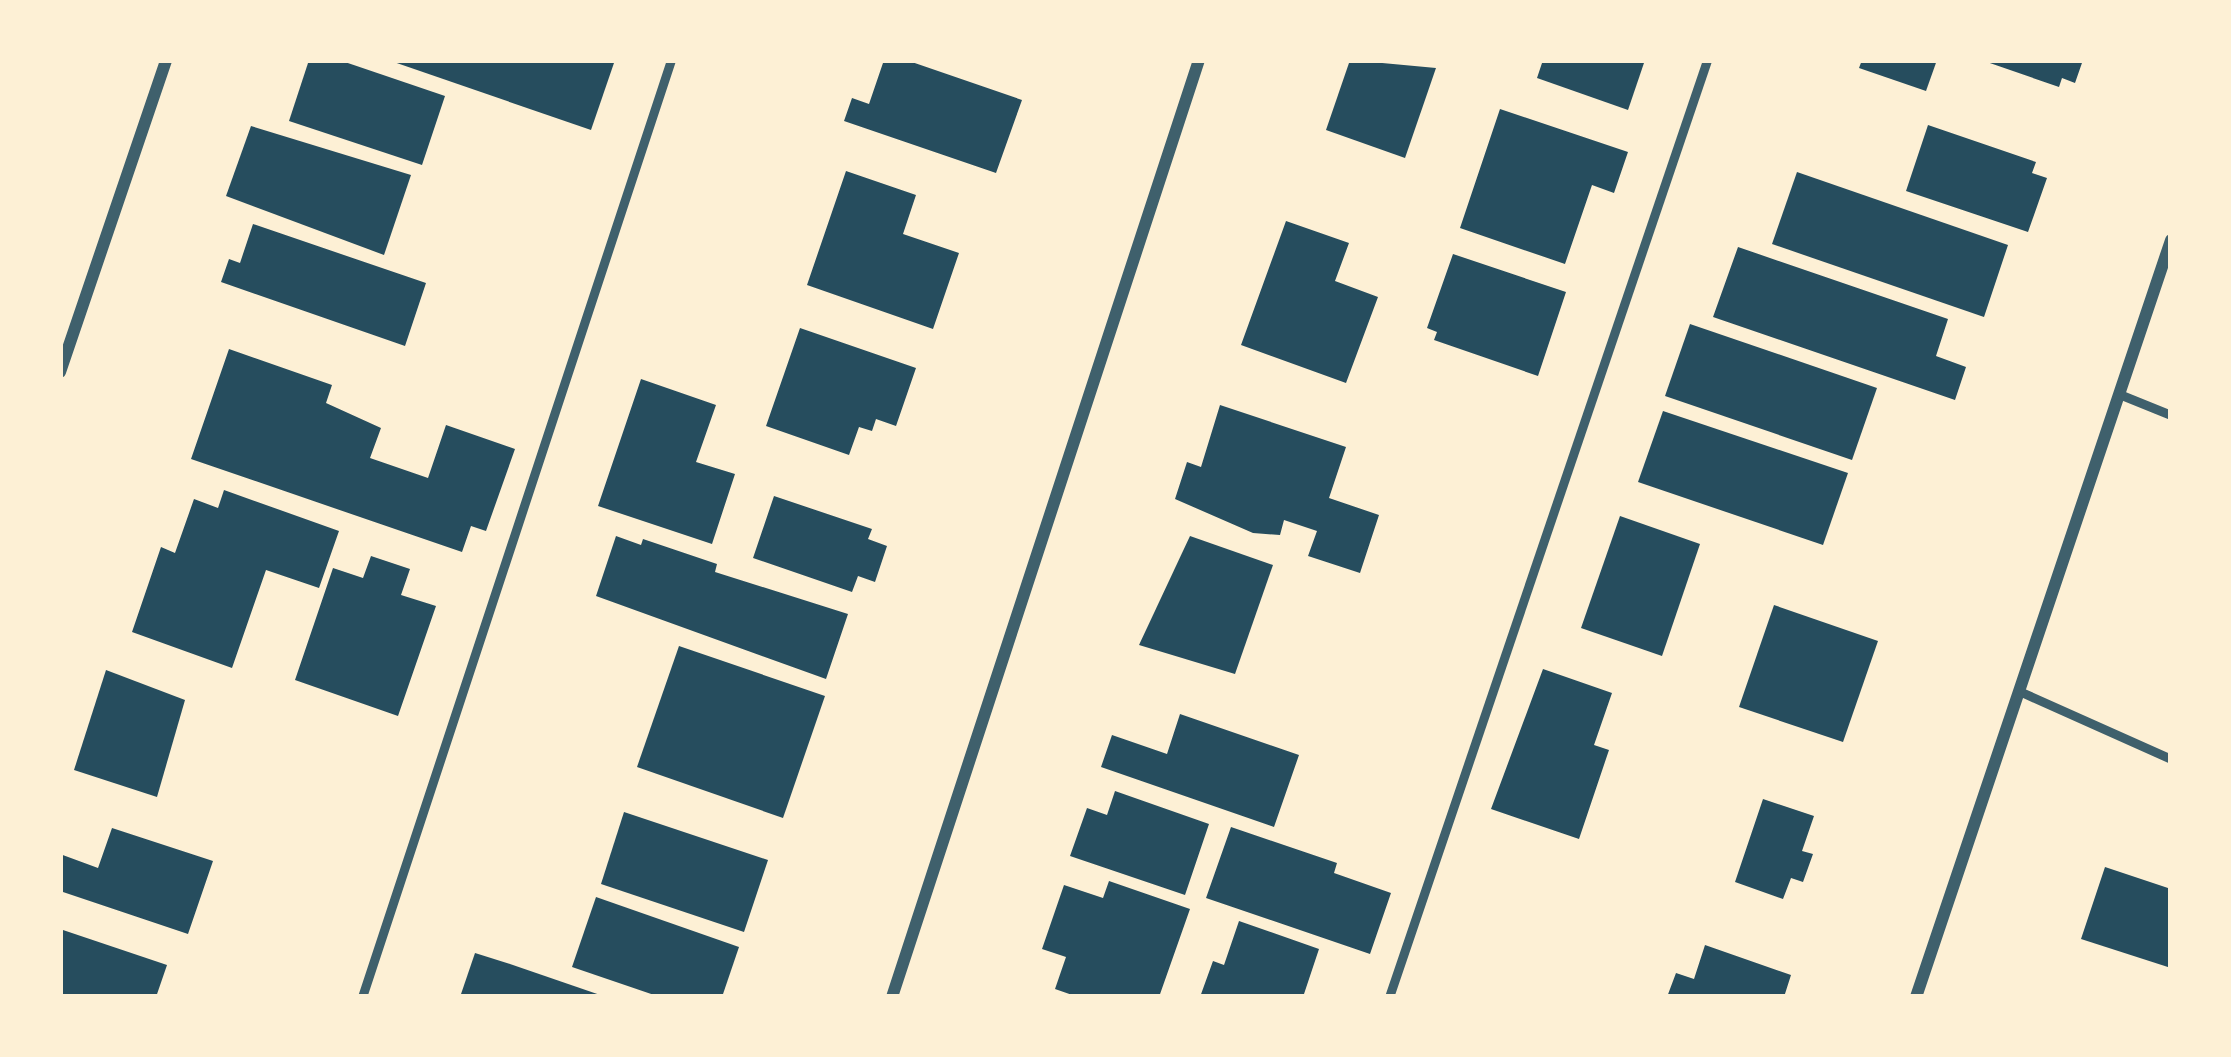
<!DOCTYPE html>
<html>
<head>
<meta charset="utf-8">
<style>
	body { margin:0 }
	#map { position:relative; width:2231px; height:1057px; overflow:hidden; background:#fdf0d5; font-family:Spectral,serif }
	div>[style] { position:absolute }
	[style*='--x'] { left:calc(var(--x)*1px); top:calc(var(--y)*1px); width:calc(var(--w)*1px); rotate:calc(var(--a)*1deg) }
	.building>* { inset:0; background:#264d5e }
	.service>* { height:9px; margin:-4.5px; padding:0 4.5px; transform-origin:4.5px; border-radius:4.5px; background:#3f606c }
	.minor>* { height:12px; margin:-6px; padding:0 6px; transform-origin:6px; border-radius:6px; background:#3f606c }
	span { translate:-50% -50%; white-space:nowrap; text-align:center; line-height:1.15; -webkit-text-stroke:9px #fdf0d5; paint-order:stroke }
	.frame { position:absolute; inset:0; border:63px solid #fdf0d5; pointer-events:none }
</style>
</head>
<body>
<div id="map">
	<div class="building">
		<i style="clip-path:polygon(309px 60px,339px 60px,445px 96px,422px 165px,289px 121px)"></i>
		<i style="clip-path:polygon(388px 60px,615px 60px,591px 130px)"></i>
		<i style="clip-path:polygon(884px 60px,906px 60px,1022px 100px,996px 173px,844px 121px,852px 98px,869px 104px)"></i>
		<i style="clip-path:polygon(1350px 60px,1436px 68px,1405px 158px,1326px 130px)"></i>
		<i style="clip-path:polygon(1543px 60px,1645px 60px,1628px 110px,1537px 78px)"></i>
		<i style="clip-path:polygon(1862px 60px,1937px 60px,1926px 91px,1859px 68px)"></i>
		<i style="clip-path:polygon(2083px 60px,2075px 83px,2062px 78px,2059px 87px,1984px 61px)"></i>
		<i style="clip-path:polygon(1500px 109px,1628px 152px,1614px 193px,1592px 185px,1565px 264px,1460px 228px)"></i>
		<i style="clip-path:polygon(1928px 125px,2036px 162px,2032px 173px,2047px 178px,2028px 232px,1906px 191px)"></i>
		<i style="clip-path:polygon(251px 126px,411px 175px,384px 255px,226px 196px)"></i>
		<i style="clip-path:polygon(846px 171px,916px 195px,903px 234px,959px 253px,933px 329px,807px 285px)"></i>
		<i style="clip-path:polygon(1797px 172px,2008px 245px,1984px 317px,1772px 244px)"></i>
		<i style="clip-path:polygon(1286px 221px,1349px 243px,1335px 281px,1378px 297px,1346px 383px,1241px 345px)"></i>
		<i style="clip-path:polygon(253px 224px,426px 283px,405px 346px,221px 282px,229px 259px,240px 263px)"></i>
		<i style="clip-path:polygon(1738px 247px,1948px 319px,1936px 356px,1966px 367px,1955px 400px,1713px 317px)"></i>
		<i style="clip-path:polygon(1453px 254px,1566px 292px,1538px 376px,1434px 340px,1437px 332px,1427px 328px)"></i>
		<i style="clip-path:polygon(1690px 324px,1877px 388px,1852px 460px,1665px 396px)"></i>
		<i style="clip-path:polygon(800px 328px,916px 368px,896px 426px,876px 419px,872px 431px,859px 427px,849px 455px,766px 426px)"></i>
		<i style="clip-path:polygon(229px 349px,332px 385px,326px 403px,381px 428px,370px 458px,428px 478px,446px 425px,515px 449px,486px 531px,471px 526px,462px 552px,191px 459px)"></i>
		<i style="clip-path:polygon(641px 379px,716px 405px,696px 462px,735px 474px,712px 544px,598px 506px)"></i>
		<i style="clip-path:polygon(1220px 405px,1346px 447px,1329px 498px,1379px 515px,1360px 573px,1308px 556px,1317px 531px,1284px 520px,1280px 535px,1253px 533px,1175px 499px,1187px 462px,1201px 467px)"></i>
		<i style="clip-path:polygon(1663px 411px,1848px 473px,1823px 545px,1638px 482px)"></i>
		<i style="clip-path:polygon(224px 490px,339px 531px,319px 588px,266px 570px,232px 668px,132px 632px,161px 547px,175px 553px,194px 499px,218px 508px)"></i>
		<i style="clip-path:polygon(774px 496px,872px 529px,868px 539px,887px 546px,875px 582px,858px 576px,852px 592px,753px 558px)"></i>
		<i style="clip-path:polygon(1620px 516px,1700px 544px,1662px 656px,1581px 628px)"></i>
		<i style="clip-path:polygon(616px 536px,641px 545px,643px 539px,717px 564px,715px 572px,848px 614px,826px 679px,596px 596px)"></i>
		<i style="clip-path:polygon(1190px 536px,1273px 565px,1235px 674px,1139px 645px)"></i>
		<i style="clip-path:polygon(371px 556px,410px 569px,401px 595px,436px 606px,398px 716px,295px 680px,333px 568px,363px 578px)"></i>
		<i style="clip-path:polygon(1774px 605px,1878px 641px,1843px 742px,1739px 707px)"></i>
		<i style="clip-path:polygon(679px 646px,825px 696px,783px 818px,637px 767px)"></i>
		<i style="clip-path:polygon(1543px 669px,1612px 693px,1594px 745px,1609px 750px,1579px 839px,1491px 809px)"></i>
		<i style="clip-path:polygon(106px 670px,185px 700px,157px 797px,74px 770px)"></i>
		<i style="clip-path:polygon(1180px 714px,1299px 755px,1274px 827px,1101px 767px,1112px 735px,1167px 754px)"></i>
		<i style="clip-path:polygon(1115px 791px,1209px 824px,1185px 895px,1070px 856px,1087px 808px,1107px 815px)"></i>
		<i style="clip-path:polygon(1763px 799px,1814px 816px,1802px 851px,1813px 854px,1803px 882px,1791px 878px,1783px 899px,1735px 882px)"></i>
		<i style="clip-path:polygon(624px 812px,768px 860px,744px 932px,601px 884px)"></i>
		<i style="clip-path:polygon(1231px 827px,1337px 863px,1334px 873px,1391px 893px,1370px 954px,1206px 898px)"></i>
		<i style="clip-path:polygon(112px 828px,213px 861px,188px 934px,60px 891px,60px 854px,98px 868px)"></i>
		<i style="clip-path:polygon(2105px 867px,2171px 889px,2171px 968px,2081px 939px)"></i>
		<i style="clip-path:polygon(1109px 881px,1190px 909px,1159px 997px,1078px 997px,1055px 989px,1066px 957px,1042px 949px,1064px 885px,1103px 898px)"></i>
		<i style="clip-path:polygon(596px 897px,739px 947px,722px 997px,660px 997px,572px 967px)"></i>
		<i style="clip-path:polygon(1239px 921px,1319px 949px,1303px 997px,1200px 997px,1213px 961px,1224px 965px)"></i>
		<i style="clip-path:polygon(60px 929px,167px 965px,156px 997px,60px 997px)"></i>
		<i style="clip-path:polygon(1705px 945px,1791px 975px,1784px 997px,1667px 997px,1676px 973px,1694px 979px)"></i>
		<i style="clip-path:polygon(475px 953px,510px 964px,606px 997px,460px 997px)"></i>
	</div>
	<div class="service">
		<i style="--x:2119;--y:394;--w:56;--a:22"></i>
		<i style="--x:2019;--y:691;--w:167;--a:24.1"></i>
		<i style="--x:362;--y:997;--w:987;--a:-71.75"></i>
		<i style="--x:1389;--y:997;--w:989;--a:-71.25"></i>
	</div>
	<div class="minor">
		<i style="--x:60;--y:372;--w:330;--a:-71.2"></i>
		<i style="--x:892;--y:997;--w:986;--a:-71.86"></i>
		<i style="--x:1916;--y:997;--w:799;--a:-71.38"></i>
	</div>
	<div class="frame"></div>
</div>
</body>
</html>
